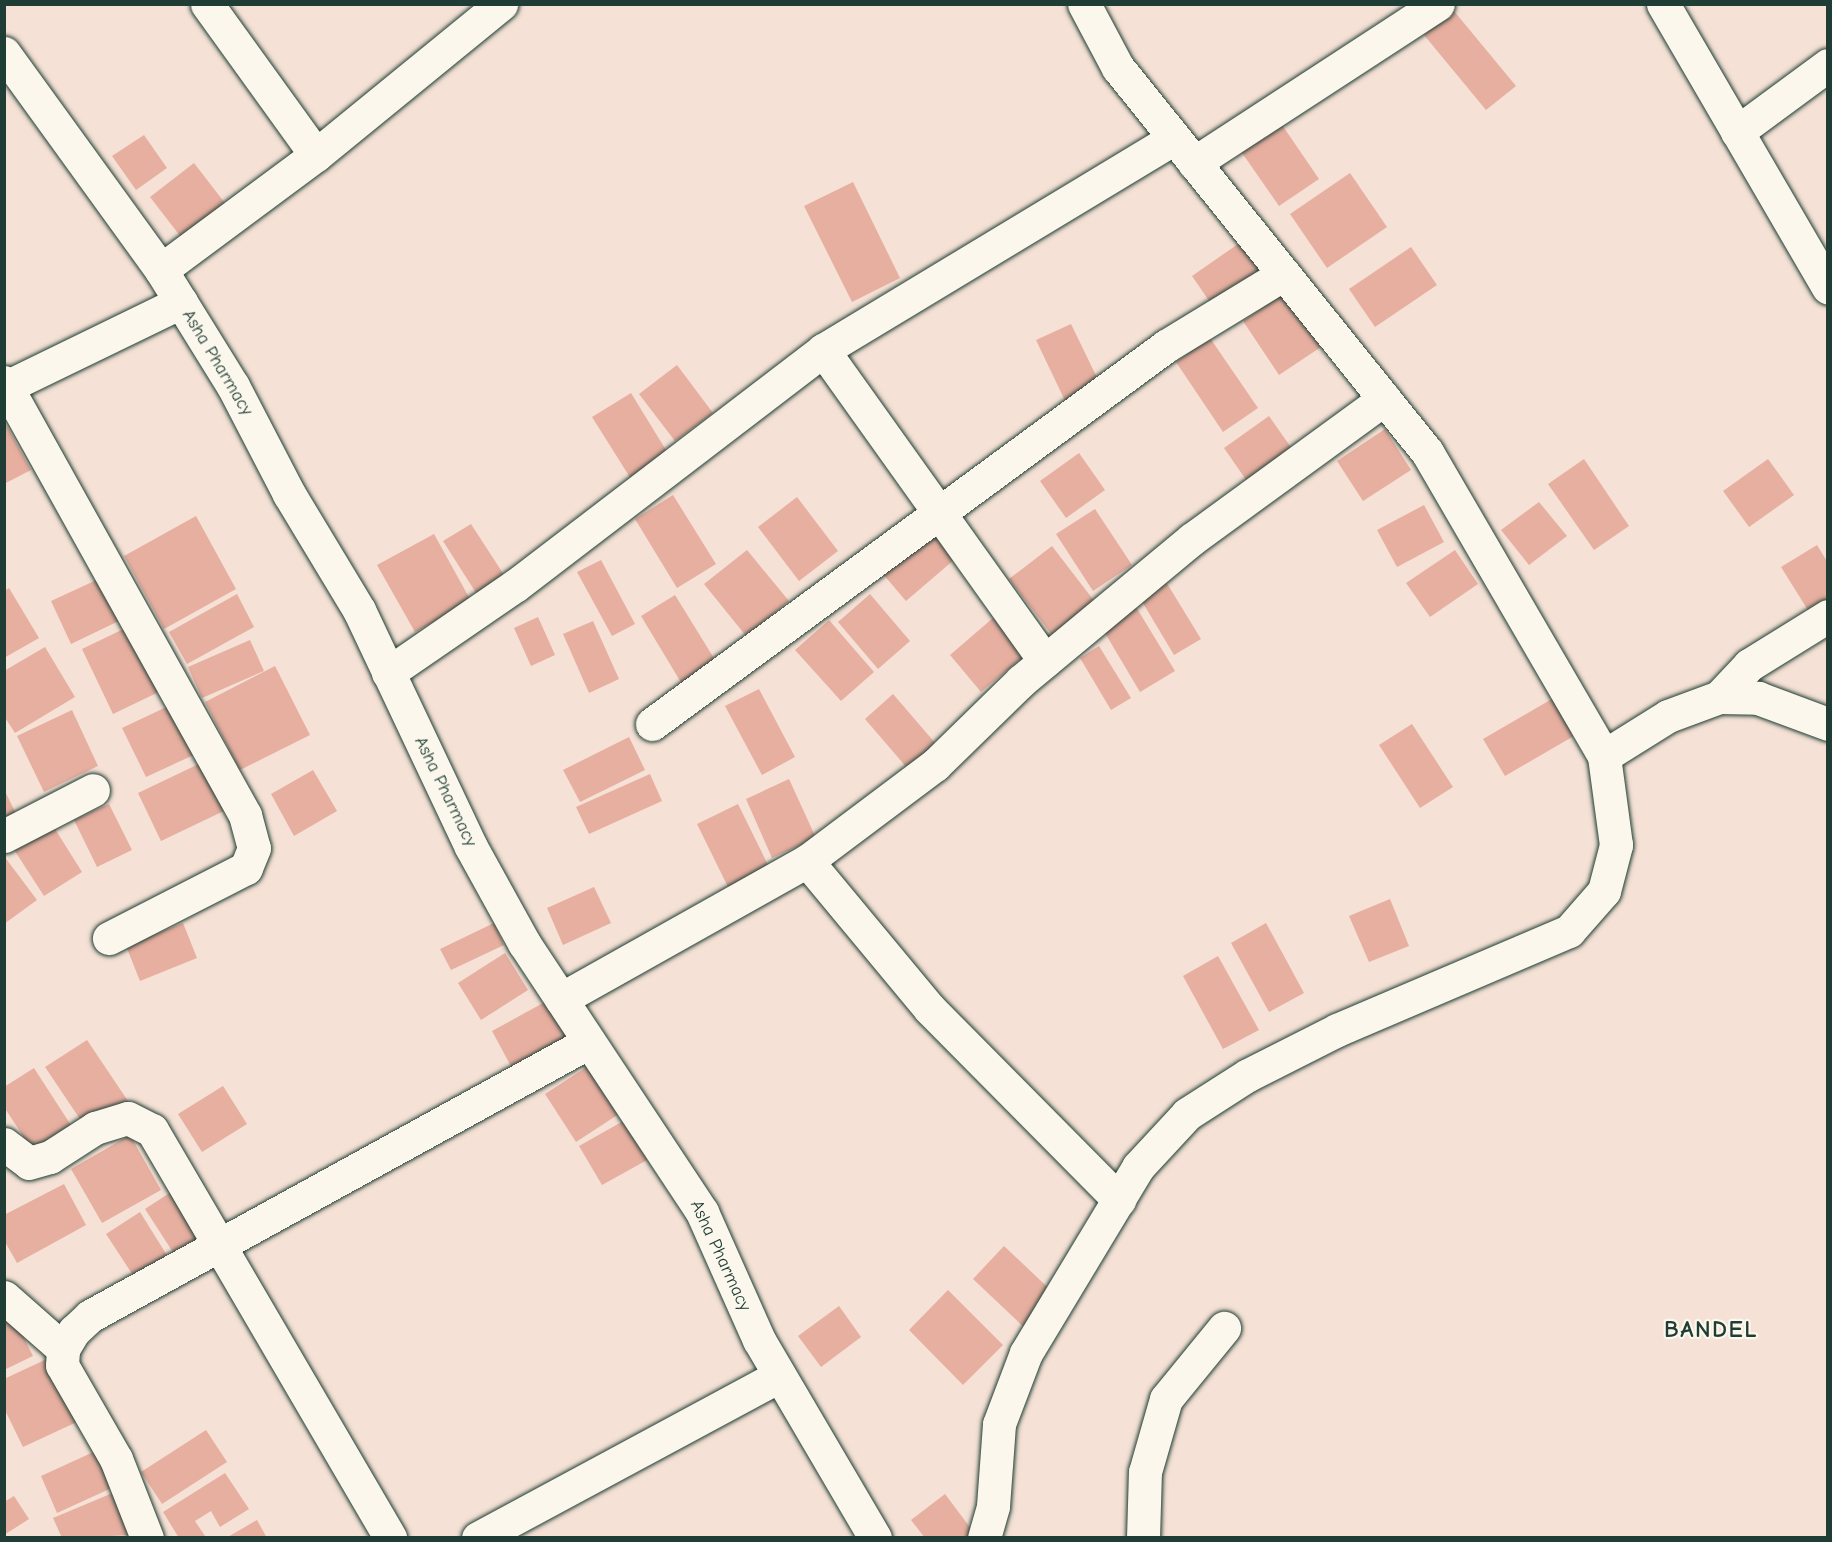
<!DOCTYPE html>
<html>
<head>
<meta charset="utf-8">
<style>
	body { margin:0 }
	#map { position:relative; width:1832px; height:1542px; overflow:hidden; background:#f5e1d5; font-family:"Comic Neue",sans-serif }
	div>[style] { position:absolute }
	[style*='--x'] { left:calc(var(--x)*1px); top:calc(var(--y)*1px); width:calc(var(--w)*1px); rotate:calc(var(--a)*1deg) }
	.building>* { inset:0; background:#e7afa0 }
	.roads { filter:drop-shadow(0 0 2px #1f3d34) drop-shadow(0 0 2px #1f3d34) }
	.minor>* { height:33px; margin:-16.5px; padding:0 16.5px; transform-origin:16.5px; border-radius:16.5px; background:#fbf7ec }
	span { translate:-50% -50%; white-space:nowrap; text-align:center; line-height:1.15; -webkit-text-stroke:4.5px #fbf7ec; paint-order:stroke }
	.street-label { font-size:18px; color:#1f3d34 }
	.district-label { font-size:24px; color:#1f3d34; font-weight:700; letter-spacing:1.5px }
	.frame { position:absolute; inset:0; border:6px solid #1f3d34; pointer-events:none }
</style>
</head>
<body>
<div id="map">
	<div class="building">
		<i style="clip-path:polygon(1454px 11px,1516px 86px,1486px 110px,1424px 35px)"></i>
		<i style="clip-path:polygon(1278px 119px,1319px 179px,1279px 206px,1238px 147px)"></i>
		<i style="clip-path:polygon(144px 135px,167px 168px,136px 190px,112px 156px)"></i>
		<i style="clip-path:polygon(194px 163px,228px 207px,184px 241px,150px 197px)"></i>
		<i style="clip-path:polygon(1350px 173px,1387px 227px,1327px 268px,1290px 214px)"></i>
		<i style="clip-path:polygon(853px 182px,900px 278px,852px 302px,804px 206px)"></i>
		<i style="clip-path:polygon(1251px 235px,1276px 270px,1216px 311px,1192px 276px)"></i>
		<i style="clip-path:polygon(1411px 247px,1437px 285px,1375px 327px,1349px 289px)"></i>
		<i style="clip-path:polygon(1287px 291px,1324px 345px,1279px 375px,1243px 321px)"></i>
		<i style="clip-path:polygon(1071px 324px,1103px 390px,1068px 407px,1036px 340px)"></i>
		<i style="clip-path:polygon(1210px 338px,1258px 408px,1223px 432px,1176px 362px)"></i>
		<i style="clip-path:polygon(677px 365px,713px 413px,675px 441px,639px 394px)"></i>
		<i style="clip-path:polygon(631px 393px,669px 455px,631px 479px,592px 417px)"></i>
		<i style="clip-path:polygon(1269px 416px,1297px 456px,1251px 487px,1224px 448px)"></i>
		<i style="clip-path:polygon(4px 421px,31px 470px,4px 484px)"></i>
		<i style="clip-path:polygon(1385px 429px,1411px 470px,1363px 501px,1337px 461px)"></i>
		<i style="clip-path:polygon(1079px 453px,1105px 490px,1066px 518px,1040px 481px)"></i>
		<i style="clip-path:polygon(1584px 459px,1629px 526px,1594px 550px,1548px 484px)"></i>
		<i style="clip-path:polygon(1768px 459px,1794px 495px,1749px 527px,1723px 491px)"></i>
		<i style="clip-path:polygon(673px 495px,716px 564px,677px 588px,635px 519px)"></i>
		<i style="clip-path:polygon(797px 497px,838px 551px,799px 581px,758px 527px)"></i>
		<i style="clip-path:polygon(1539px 502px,1567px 536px,1529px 565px,1501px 530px)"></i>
		<i style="clip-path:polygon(1424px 505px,1444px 542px,1397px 567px,1377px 530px)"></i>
		<i style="clip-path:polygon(1095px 509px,1132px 565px,1093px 591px,1056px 534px)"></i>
		<i style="clip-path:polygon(196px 516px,236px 589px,164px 629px,124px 556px)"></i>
		<i style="clip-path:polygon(471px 524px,506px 578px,478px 596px,443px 541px)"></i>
		<i style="clip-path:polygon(931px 532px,955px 559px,906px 601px,883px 574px)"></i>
		<i style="clip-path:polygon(434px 534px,471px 601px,415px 632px,377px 565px)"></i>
		<i style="clip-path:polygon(1817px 545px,1828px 563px,1828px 605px,1811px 615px,1781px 567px)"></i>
		<i style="clip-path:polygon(1052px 546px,1095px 602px,1052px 635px,1009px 579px)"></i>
		<i style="clip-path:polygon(747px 550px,789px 601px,746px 636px,704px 584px)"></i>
		<i style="clip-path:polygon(1455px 550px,1478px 584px,1430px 617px,1406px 583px)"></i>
		<i style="clip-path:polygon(601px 560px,635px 624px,612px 636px,577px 572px)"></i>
		<i style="clip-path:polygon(103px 577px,123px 619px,71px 644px,51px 601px)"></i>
		<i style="clip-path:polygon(1163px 577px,1201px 639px,1174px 655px,1137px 593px)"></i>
		<i style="clip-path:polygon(9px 588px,39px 638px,4px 658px,4px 591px)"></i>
		<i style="clip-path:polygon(237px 594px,254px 627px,187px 664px,169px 632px)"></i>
		<i style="clip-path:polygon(870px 594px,910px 641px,878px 669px,838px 622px)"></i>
		<i style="clip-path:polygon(675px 595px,720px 668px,685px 689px,641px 616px)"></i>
		<i style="clip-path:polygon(1133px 602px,1175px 671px,1140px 692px,1099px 623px)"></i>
		<i style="clip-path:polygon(538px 617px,555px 655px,531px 666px,514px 628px)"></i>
		<i style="clip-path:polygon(993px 618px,1025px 655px,981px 692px,950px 655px)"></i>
		<i style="clip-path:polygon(829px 620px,874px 672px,841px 701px,795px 650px)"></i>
		<i style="clip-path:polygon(593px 621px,619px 679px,589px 693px,563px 634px)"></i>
		<i style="clip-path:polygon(134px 624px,165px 689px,113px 714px,82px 649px)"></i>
		<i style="clip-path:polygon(250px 640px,264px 671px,202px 698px,188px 667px)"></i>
		<i style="clip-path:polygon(1099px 646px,1131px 698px,1111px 710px,1080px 658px)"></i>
		<i style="clip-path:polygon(45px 647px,75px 697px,15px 733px,4px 716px,4px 671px)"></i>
		<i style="clip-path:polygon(275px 666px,310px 735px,240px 770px,205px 702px)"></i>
		<i style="clip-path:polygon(759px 689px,795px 757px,762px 775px,725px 706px)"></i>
		<i style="clip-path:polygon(893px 694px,936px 744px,908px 769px,865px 719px)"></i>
		<i style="clip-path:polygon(1557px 696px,1579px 733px,1505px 776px,1483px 739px)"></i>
		<i style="clip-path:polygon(177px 702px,200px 752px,146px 777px,122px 728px)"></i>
		<i style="clip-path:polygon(72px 710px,98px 766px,44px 792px,17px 736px)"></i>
		<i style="clip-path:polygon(1412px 724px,1453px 787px,1420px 808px,1379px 745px)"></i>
		<i style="clip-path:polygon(629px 737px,645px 770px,580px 802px,563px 770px)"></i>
		<i style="clip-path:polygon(205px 761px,228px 809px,161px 841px,138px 793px)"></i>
		<i style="clip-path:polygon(313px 770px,337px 811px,294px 836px,271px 794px)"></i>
		<i style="clip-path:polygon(650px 774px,662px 801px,589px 834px,576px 807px)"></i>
		<i style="clip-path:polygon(789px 779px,816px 838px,772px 858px,746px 799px)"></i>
		<i style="clip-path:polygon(4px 789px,19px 820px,4px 826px)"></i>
		<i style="clip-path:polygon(109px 804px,132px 850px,97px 867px,74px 820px)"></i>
		<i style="clip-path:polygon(738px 804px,769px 867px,728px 887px,697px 824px)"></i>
		<i style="clip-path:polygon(50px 821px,82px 872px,44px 896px,11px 845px)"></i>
		<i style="clip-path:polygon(4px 856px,37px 900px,4px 924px)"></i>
		<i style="clip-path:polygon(594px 887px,611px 923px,563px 945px,547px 908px)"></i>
		<i style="clip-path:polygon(1390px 899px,1409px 946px,1369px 962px,1349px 916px)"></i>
		<i style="clip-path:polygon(183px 923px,197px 958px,140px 981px,126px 946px)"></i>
		<i style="clip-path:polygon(494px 923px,504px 945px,451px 970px,440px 949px)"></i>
		<i style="clip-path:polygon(1266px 923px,1304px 993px,1269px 1012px,1231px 943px)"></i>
		<i style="clip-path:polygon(505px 953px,528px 990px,481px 1020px,458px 983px)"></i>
		<i style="clip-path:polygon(1218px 956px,1259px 1030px,1223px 1049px,1183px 976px)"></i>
		<i style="clip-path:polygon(554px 997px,575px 1036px,513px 1070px,492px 1031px)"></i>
		<i style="clip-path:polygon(87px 1040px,130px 1104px,88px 1131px,45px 1067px)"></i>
		<i style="clip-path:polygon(593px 1063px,625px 1110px,576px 1142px,545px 1094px)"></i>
		<i style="clip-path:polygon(34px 1068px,76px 1133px,37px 1157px,4px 1107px,4px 1087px)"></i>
		<i style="clip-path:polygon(223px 1086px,247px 1124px,202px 1152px,178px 1114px)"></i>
		<i style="clip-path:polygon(634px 1115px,656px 1155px,602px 1185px,579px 1146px)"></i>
		<i style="clip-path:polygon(130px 1135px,161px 1190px,102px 1223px,71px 1169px)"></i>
		<i style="clip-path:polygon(64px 1184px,86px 1225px,17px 1263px,4px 1240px,4px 1215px)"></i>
		<i style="clip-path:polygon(174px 1190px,209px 1244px,180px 1263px,145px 1209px)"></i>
		<i style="clip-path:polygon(140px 1212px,173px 1265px,140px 1286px,106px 1234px)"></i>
		<i style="clip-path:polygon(1004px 1246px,1059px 1298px,1028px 1331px,973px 1279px)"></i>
		<i style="clip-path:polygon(948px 1290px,1003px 1345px,963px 1385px,909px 1330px)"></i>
		<i style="clip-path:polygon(4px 1298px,33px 1356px,4px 1370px)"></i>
		<i style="clip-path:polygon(839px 1306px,861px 1337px,821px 1367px,798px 1336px)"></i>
		<i style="clip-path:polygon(49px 1358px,79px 1421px,23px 1447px,4px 1408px,4px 1379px)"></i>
		<i style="clip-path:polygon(206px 1430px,227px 1462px,162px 1504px,141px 1472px)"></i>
		<i style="clip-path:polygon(100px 1449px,116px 1486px,57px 1513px,41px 1476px)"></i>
		<i style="clip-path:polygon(225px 1473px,249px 1509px,220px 1527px,211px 1511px,195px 1521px,205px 1536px,179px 1538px,163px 1512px)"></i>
		<i style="clip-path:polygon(115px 1492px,134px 1535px,62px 1538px,53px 1518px)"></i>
		<i style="clip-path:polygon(945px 1494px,978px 1538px,925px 1538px,911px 1520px)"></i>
		<i style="clip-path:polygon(14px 1496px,29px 1519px,4px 1535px,4px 1502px)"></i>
		<i style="clip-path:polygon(257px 1520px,267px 1538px,226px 1538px)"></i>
	</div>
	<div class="roads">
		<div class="minor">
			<i style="--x:207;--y:4;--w:186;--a:54.2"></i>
			<i style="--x:1663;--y:4;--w:328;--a:59.8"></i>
			<i style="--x:4;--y:53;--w:268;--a:54.1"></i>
			<i style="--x:161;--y:270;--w:137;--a:58.2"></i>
			<i style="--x:233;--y:386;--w:122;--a:62.6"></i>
			<i style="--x:289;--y:494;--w:135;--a:58.9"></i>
			<i style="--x:359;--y:610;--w:262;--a:64.7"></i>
			<i style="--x:471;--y:847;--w:110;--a:61.1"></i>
			<i style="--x:524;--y:943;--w:323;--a:56.5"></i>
			<i style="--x:702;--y:1212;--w:140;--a:66"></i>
			<i style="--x:759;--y:1340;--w:229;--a:59.6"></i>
			<i style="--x:1737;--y:132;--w:113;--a:-36.4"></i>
			<i style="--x:1194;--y:163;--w:291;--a:-33.1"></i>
			<i style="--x:161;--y:270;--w:193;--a:-36.6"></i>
			<i style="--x:316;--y:155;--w:239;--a:-39.2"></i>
			<i style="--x:823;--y:350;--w:382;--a:54.5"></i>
			<i style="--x:4;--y:382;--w:496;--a:60.9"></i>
			<i style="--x:245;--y:815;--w:34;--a:75"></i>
			<i style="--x:254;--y:848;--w:22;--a:112"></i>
			<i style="--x:246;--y:868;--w:154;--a:152.9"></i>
			<i style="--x:4;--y:388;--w:197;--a:-25.9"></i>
			<i style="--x:388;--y:673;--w:155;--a:-34.5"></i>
			<i style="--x:516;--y:585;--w:387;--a:-37.4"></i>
			<i style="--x:823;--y:350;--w:410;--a:-31.1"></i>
			<i style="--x:1719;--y:697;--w:44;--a:-46.8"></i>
			<i style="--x:1749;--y:665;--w:93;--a:-31.8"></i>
			<i style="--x:652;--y:724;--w:638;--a:-36.33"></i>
			<i style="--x:1166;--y:346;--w:138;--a:-31.4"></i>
			<i style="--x:1604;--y:756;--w:75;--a:-32"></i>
			<i style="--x:1668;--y:716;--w:54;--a:-20.4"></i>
			<i style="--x:1719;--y:697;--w:39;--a:1"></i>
			<i style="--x:1758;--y:698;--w:75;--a:20.4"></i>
			<i style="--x:4;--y:836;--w:100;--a:-27.3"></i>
			<i style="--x:807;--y:861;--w:192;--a:50.3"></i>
			<i style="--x:930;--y:1009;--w:269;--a:45.3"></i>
			<i style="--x:561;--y:999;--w:282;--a:-29.3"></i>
			<i style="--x:807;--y:861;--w:160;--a:-36.9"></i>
			<i style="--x:935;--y:765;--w:120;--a:-44.3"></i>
			<i style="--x:1021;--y:681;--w:222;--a:-39.7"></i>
			<i style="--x:1192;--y:539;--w:238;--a:-36.1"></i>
			<i style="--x:4;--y:1144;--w:31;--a:37"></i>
			<i style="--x:29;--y:1163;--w:22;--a:-16"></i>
			<i style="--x:50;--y:1157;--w:54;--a:-32.8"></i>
			<i style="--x:95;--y:1128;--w:34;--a:-17"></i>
			<i style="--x:128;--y:1118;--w:27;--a:27"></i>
			<i style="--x:152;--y:1130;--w:472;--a:59.7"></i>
			<i style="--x:4;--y:1297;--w:79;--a:41.4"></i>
			<i style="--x:147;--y:1538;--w:85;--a:-111.4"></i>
			<i style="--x:116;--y:1459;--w:108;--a:-119.9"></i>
			<i style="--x:62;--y:1365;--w:16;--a:-86"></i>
			<i style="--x:63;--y:1349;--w:21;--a:-59"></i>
			<i style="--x:74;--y:1331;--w:22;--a:-43"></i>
			<i style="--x:90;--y:1316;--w:569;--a:-28.77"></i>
			<i style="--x:478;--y:1538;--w:342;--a:-28.3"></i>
			<i style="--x:984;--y:1538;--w:33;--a:-74"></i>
			<i style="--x:993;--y:1506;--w:82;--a:-85.8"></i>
			<i style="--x:999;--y:1424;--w:76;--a:-69.2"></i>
			<i style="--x:1026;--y:1353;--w:217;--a:-58.9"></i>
			<i style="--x:1138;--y:1167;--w:72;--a:-47.2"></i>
			<i style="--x:1187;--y:1114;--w:72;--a:-32.6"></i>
			<i style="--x:1248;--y:1075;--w:100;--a:-26.8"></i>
			<i style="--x:1337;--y:1030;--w:252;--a:-23.1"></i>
			<i style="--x:1569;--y:931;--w:53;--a:-48.8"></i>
			<i style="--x:1604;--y:891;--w:48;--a:-75.4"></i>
			<i style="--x:1616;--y:845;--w:90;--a:-97.7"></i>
			<i style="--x:1604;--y:756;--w:352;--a:-120.2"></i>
			<i style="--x:1427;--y:452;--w:493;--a:-128.8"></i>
			<i style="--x:1118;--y:68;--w:72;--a:-118"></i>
			<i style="--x:1143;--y:1538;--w:66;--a:-88.3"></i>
			<i style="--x:1145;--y:1472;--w:76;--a:-74"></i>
			<i style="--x:1166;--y:1399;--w:92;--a:-50.8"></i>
		</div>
	</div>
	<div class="street-label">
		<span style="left:217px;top:363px;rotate:59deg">Asha Pharmacy</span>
		<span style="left:445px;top:792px;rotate:64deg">Asha Pharmacy</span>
		<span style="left:720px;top:1256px;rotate:65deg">Asha Pharmacy</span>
	</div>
	<div class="district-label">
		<span style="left:1711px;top:1330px">BANDEL</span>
	</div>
	<div class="frame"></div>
</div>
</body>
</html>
